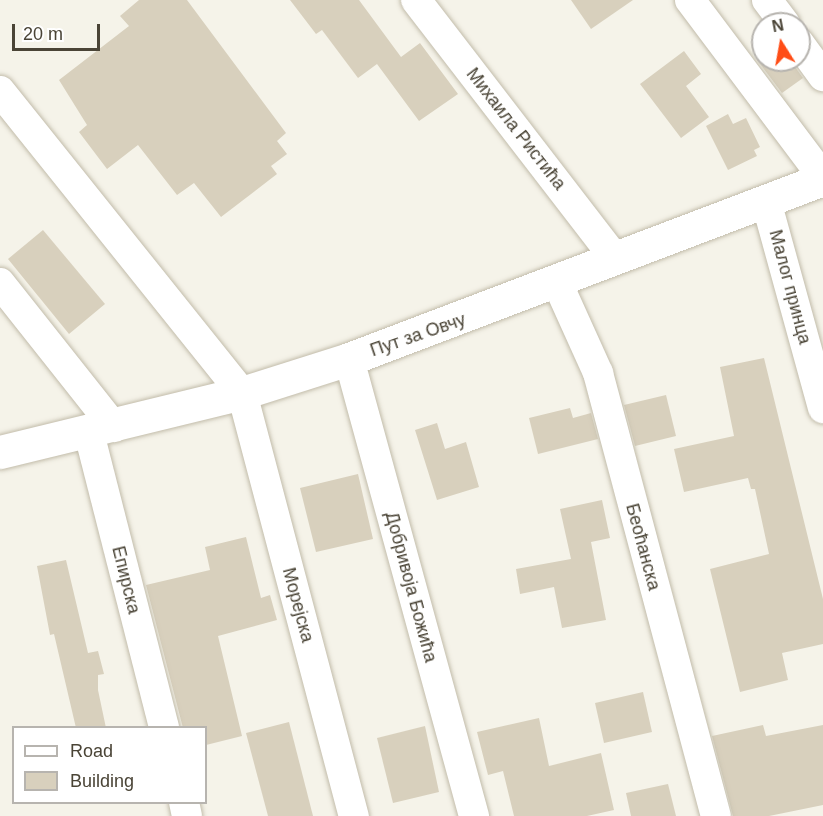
<!DOCTYPE html>
<html>
<head>
<meta charset="utf-8">
<style>
	body { margin:0 }
	#map { position:relative; width:823px; height:816px; overflow:hidden; background:#f5f3e9; font-family:Helvetica,sans-serif }
	div>[style] { position:absolute }
	[style*='--x'] { left:calc(var(--x)*1px); top:calc(var(--y)*1px); width:calc(var(--w)*1px); rotate:calc(var(--a)*1deg) }
	.building>* { inset:0; background:#d8d0bd }
	.roads { filter:drop-shadow(0 0 2px #c2bcaa) drop-shadow(0 0 2px #c2bcaa) }
	.minor>* { height:30px; margin:-15px; padding:0 15px; transform-origin:15px; border-radius:15px; background:#fff }
	.tertiary>* { height:33px; margin:-16.5px; padding:0 16.5px; transform-origin:16.5px; border-radius:16.5px; background:#fff }
	span { translate:-50% -50%; white-space:nowrap; text-align:center; line-height:1.15; -webkit-text-stroke:4.5px #fff; paint-order:stroke }
	.street-label { font-size:18px; color:#4a4436 }
	.legend { position:absolute; left:12px; top:726px; width:195px; height:78px; box-sizing:border-box; background:#fff; border:2px solid #b7b4af; margin:0; padding:8px 10px; list-style:none; font-size:18px; color:#4a4436 }
	.legend li { display:flex; align-items:center; gap:12px; height:30px }
	.legend b { width:30px; border:2px solid #b7b4af }
	.north { position:absolute; left:751px; top:12px; width:60px; height:60px; box-sizing:border-box; background:#fff; border:2px solid #b7b4af; border-radius:50%; rotate:349deg; font-size:16px; font-weight:700; line-height:24px; text-align:center; color:#4a4436 }
	.north::after { content:''; display:block; margin:auto; width:21px; height:27px; background:#ff4d16; clip-path:polygon(50% 0,100% 100%,50% 72%,0 100%) }
	.scale { position:absolute; left:12px; top:24px; width:88px; height:27px; box-sizing:border-box; border:3px solid #4a4436; border-top:0; padding-left:8px; font-size:18px; line-height:21px; white-space:nowrap; color:#4a4436; -webkit-text-stroke:4px #fff; paint-order:stroke }
</style>
</head>
<body>
<div id="map">
	<div class="building">
		<i style="clip-path:polygon(139px 0,187px 0,286px 133px,277px 141px,287px 154px,271px 166px,277px 174px,221px 217px,194px 183px,177px 195px,138px 145px,107px 169px,79px 132px,87px 125px,59px 80px,129px 26px,120px 16px)"></i>
		<i style="clip-path:polygon(290px 0,359px 0,401px 57px,420px 43px,458px 94px,419px 121px,377px 64px,358px 78px,322px 30px,316px 34px)"></i>
		<i style="clip-path:polygon(571px 0,633px 0,591px 29px)"></i>
		<i style="clip-path:polygon(684px 51px,701px 74px,686px 86px,709px 117px,681px 138px,640px 84px)"></i>
		<i style="clip-path:polygon(757px 60px,790px 60px,803px 78px,782px 93px)"></i>
		<i style="clip-path:polygon(728px 114px,733px 124px,746px 118px,760px 147px,754px 150px,757px 156px,728px 170px,706px 126px)"></i>
		<i style="clip-path:polygon(43px 230px,105px 304px,69px 334px,8px 259px)"></i>
		<i style="clip-path:polygon(764px 358px,823px 599px,823px 644px,782px 653px,788px 680px,740px 692px,710px 569px,769px 554px,755px 489px,751px 489px,748px 478px,684px 492px,674px 449px,734px 436px,720px 367px)"></i>
		<i style="clip-path:polygon(666px 395px,676px 436px,635px 446px,624px 405px)"></i>
		<i style="clip-path:polygon(570px 408px,573px 418px,591px 413px,598px 439px,538px 454px,529px 418px)"></i>
		<i style="clip-path:polygon(437px 423px,445px 449px,466px 442px,479px 487px,437px 500px,415px 430px)"></i>
		<i style="clip-path:polygon(358px 474px,373px 539px,316px 552px,300px 488px)"></i>
		<i style="clip-path:polygon(602px 500px,610px 538px,591px 542px,606px 620px,562px 628px,554px 587px,520px 594px,516px 569px,571px 559px,560px 509px)"></i>
		<i style="clip-path:polygon(246px 537px,261px 598px,270px 595px,277px 620px,218px 636px,242px 736px,206px 745px,206px 728px,183px 728px,146px 585px,210px 570px,205px 547px)"></i>
		<i style="clip-path:polygon(66px 560px,88px 653px,98px 651px,104px 674px,98px 675px,98px 690px,106px 728px,76px 728px,54px 634px,50px 635px,37px 566px)"></i>
		<i style="clip-path:polygon(643px 692px,652px 732px,604px 743px,595px 703px)"></i>
		<i style="clip-path:polygon(539px 718px,549px 766px,601px 753px,614px 810px,587px 816px,514px 816px,503px 771px,488px 775px,477px 732px)"></i>
		<i style="clip-path:polygon(289px 722px,313px 816px,268px 816px,246px 733px)"></i>
		<i style="clip-path:polygon(763px 725px,766px 736px,823px 725px,823px 805px,769px 816px,733px 816px,712px 736px)"></i>
		<i style="clip-path:polygon(425px 726px,439px 792px,393px 803px,377px 738px)"></i>
		<i style="clip-path:polygon(668px 784px,676px 816px,631px 816px,626px 793px)"></i>
	</div>
	<div class="roads">
		<div class="minor">
			<i style="--x:416;--y:0;--w:326;--a:52.4"></i>
			<i style="--x:690;--y:0;--w:221;--a:53.1"></i>
			<i style="--x:767;--y:0;--w:30;--a:53"></i>
			<i style="--x:799;--y:43;--w:41;--a:54"></i>
			<i style="--x:0;--y:91;--w:387;--a:51.3"></i>
			<i style="--x:242;--y:393;--w:438;--a:75.2"></i>
			<i style="--x:766;--y:201;--w:215;--a:74.6"></i>
			<i style="--x:557;--y:282;--w:100;--a:65.7"></i>
			<i style="--x:598;--y:373;--w:458;--a:75.1"></i>
			<i style="--x:0;--y:283;--w:184;--a:51.6"></i>
			<i style="--x:349;--y:359;--w:474;--a:74.7"></i>
			<i style="--x:89;--y:433;--w:304;--a:75.7"></i>
			<i style="--x:184;--y:802;--w:14;--a:78"></i>
		</div>
		<div class="tertiary">
			<i style="--x:0;--y:452;--w:249;--a:-13.7"></i>
			<i style="--x:242;--y:393;--w:112;--a:-17.6"></i>
			<i style="--x:349;--y:359;--w:507;--a:-20.79"></i>
		</div>
	</div>
	<div class="street-label">
		<span style="left:516px;top:129px;rotate:52deg">Михаила Ристића</span>
		<span style="left:790px;top:287px;rotate:75deg">Малог принца</span>
		<span style="left:418px;top:335px;rotate:-19deg">Пут за Овчу</span>
		<span style="left:643px;top:547px;rotate:75deg">Беоћанска</span>
		<span style="left:126px;top:580px;rotate:76deg">Епирска</span>
		<span style="left:411px;top:587px;rotate:75deg">Добривоја Божића</span>
		<span style="left:298px;top:605px;rotate:75deg">Морејска</span>
	</div>
	<ul class="legend">
	<li><b style="height:8px;background:#fff"></b>Road</li>
	<li><b style="height:16px;background:#d8d0bd"></b>Building</li>
	</ul>
	<div class="north">N</div>
	<div class="scale">20 m</div>
</div>
</body>
</html>
